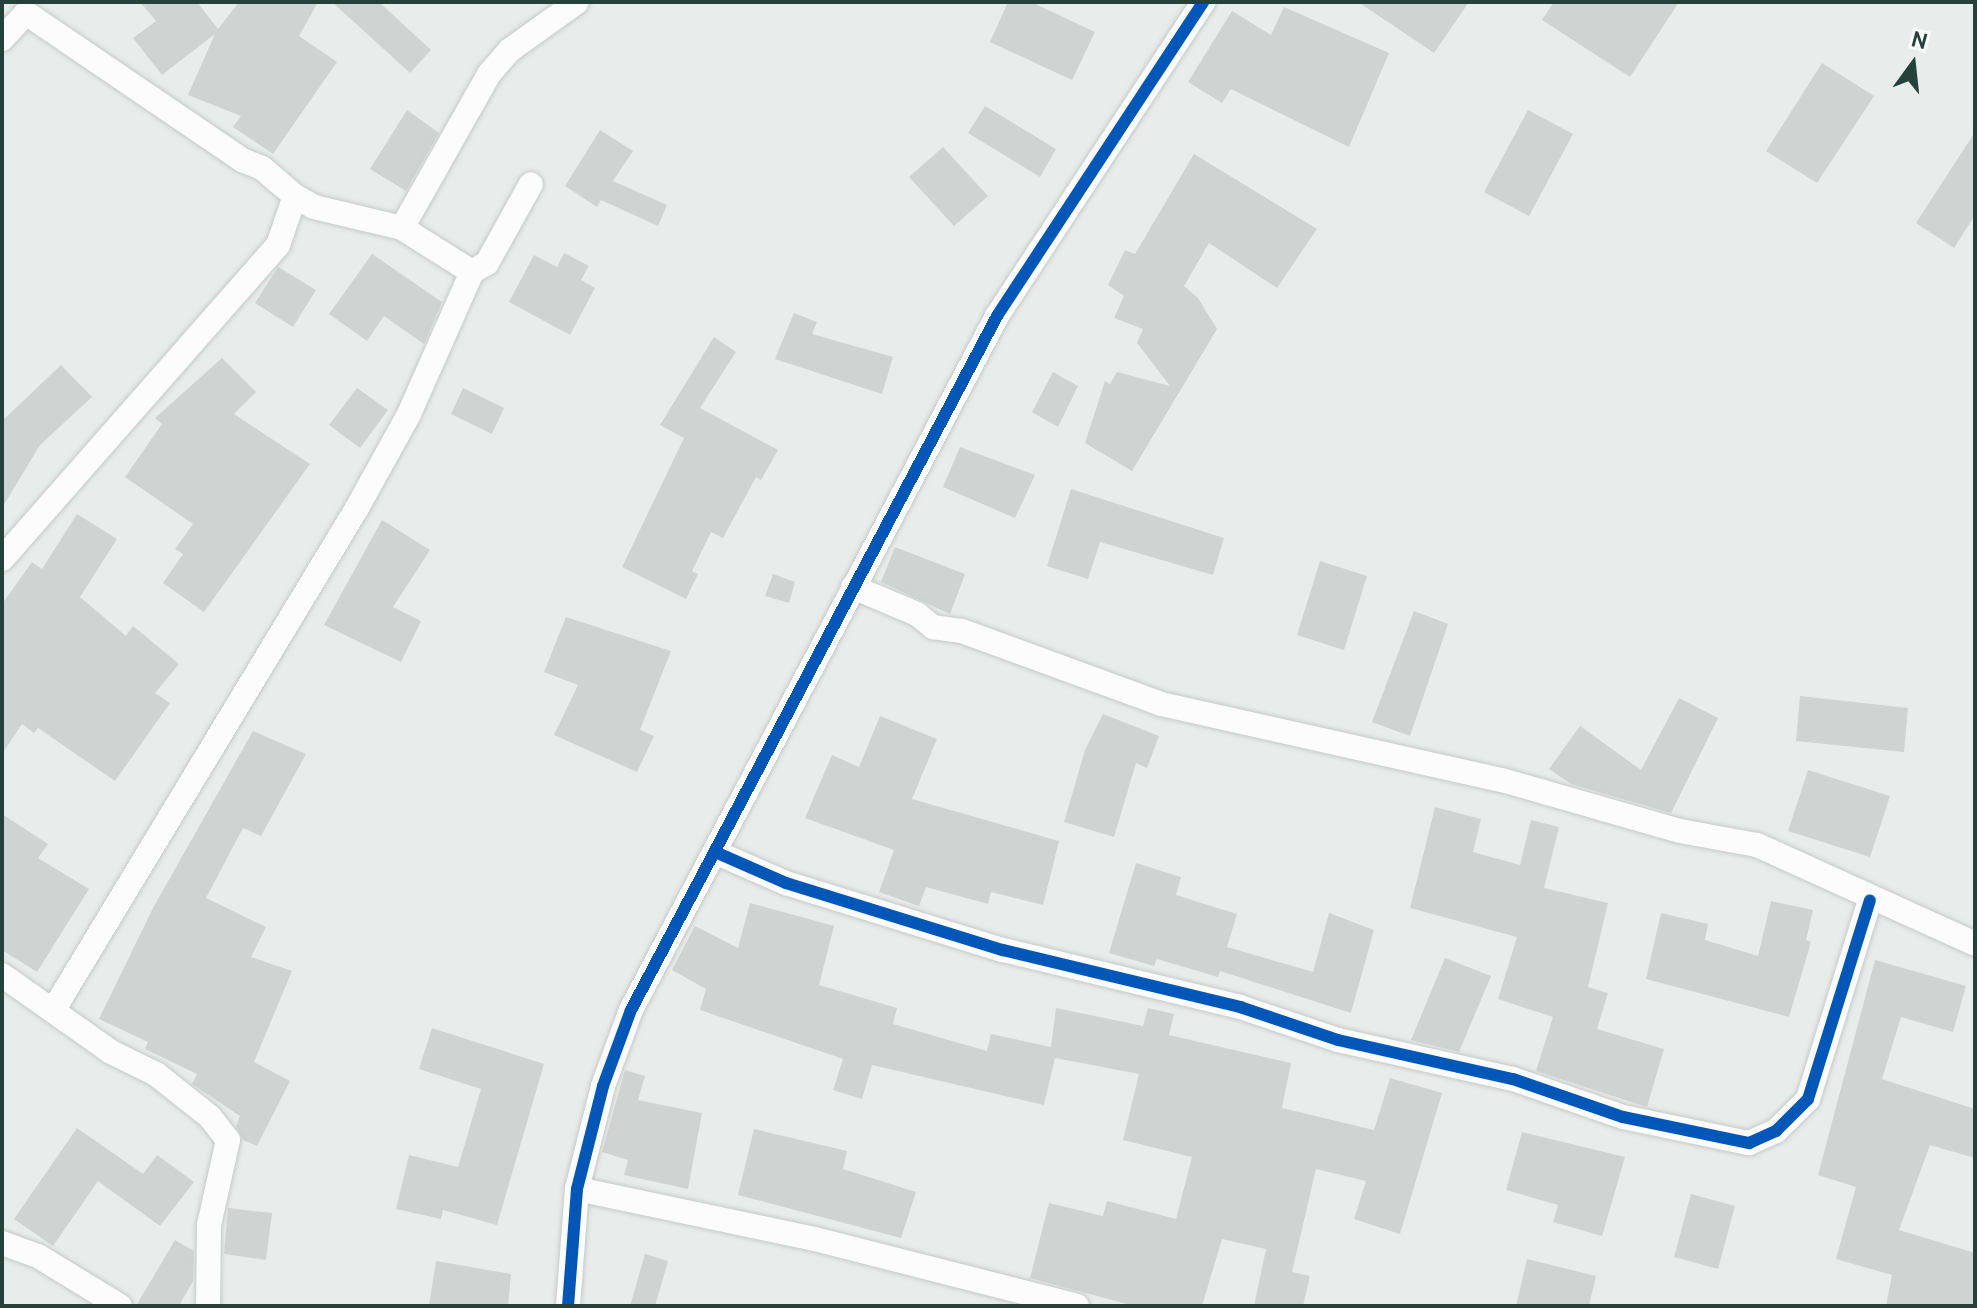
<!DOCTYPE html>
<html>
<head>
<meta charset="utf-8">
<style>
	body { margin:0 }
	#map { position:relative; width:1977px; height:1308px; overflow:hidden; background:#e8edeb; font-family:Cabin,sans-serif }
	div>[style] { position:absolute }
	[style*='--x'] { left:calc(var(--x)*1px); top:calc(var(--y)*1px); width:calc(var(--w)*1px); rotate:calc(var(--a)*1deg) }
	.building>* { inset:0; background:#cfd4d2 }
	.roads { filter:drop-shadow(0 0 2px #c5cac8) drop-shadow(0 0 2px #c5cac8) }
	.street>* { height:24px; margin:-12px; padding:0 12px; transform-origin:12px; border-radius:12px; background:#fcfcfc }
	.cycleway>* { height:12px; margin:-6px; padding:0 6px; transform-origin:6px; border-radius:6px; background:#0057b8 }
	span { translate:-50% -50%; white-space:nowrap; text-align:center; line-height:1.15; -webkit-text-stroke:6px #f7fbf9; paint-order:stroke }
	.frame { position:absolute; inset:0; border:4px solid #24423a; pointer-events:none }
	.north { position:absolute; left:1873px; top:24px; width:80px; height:80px; -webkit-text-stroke:6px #f7fbf9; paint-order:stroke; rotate:15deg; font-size:22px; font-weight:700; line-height:32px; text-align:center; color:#24423a }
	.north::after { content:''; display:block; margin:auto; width:28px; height:36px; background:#24423a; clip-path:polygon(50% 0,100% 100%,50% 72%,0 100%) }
</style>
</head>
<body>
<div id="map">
	<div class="building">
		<i style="clip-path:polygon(140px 2px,197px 2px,218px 29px,239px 2px,318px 2px,299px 36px,337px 62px,273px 154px,233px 127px,241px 116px,188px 95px,215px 34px,162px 75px,133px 38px,156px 21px)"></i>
		<i style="clip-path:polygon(332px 2px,379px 2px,431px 50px,410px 73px)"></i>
		<i style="clip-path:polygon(1008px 2px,1031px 2px,1095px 32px,1072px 80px,990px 42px)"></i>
		<i style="clip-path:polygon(1358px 2px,1469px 2px,1434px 53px)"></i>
		<i style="clip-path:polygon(1554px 2px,1679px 2px,1630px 77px,1542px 20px)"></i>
		<i style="clip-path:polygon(1284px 7px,1389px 53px,1349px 147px,1231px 89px,1222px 103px,1188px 82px,1232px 11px,1271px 35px)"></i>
		<i style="clip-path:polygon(1822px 63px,1874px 96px,1817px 183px,1766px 151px)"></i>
		<i style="clip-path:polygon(985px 106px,1056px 149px,1040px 177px,968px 133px)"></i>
		<i style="clip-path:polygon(407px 110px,439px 133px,406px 191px,370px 169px)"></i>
		<i style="clip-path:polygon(1528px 110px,1573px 134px,1529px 216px,1484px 192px)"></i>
		<i style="clip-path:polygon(600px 130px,633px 151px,613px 181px,667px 205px,658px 226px,601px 200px,597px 207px,565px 186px)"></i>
		<i style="clip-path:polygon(1975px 132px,1975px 215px,1954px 248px,1916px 223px)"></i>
		<i style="clip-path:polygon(943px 147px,988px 196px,954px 226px,909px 177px)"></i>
		<i style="clip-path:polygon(1194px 154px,1317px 229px,1277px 288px,1209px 243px,1184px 286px,1198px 298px,1217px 329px,1132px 471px,1085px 443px,1105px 381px,1110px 384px,1117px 372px,1170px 386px,1137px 343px,1143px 329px,1114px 318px,1124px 296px,1108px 285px,1125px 250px,1135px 254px)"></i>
		<i style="clip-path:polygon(564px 253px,589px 266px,581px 280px,595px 288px,570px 335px,509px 302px,534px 255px,557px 267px)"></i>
		<i style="clip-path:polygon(372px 254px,442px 302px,424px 344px,384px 316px,367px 341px,329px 314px)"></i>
		<i style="clip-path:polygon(278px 267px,316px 290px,293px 327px,255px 303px)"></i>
		<i style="clip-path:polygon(794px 313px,817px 322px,812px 334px,893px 357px,882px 394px,775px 359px)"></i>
		<i style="clip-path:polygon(714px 337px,736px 352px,700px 408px,778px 450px,761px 480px,756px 477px,723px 538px,711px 532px,692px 571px,698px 574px,686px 599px,622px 567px,684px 438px,660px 425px)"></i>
		<i style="clip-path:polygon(222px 358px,256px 392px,234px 414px,310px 464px,204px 612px,163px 583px,183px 554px,175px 549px,193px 524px,125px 477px,162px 424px,155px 418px)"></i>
		<i style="clip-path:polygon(61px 365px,92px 397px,40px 445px,2px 508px,2px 421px)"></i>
		<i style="clip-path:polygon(1053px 372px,1078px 386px,1058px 427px,1032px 412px)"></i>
		<i style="clip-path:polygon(357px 388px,388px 410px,360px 448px,329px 425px)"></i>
		<i style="clip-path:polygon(463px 388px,504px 408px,492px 434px,451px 414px)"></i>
		<i style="clip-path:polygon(960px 447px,1035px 475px,1015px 518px,943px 487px)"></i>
		<i style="clip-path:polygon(1071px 489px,1224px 538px,1213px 575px,1100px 542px,1088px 579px,1047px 566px)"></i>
		<i style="clip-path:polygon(77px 514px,117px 539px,80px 597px,126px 636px,133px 626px,179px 664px,155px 693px,170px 703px,115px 781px,38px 728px,34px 733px,22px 724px,2px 754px,2px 604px,32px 562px,42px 569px)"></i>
		<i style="clip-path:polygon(382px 520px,430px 550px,393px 607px,421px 621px,401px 662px,324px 625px)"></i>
		<i style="clip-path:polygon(895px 547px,965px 574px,950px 614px,881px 582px)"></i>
		<i style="clip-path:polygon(1320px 561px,1367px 576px,1344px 650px,1297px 635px)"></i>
		<i style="clip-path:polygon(773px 574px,795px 582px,789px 603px,765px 596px)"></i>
		<i style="clip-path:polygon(1414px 611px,1448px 624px,1410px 736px,1372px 722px)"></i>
		<i style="clip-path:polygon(566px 617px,671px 651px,640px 730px,654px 736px,637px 772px,554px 735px,578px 685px,544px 672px)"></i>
		<i style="clip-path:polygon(1800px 696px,1908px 708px,1904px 752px,1796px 741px)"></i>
		<i style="clip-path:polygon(1679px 698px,1718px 718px,1671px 813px,1571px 784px,1549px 769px,1580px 726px,1641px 770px)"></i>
		<i style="clip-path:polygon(1103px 714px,1159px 736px,1147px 768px,1136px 763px,1114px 837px,1064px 822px,1085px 750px)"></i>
		<i style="clip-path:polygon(880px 716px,937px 739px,912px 799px,1059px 841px,1043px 905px,991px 892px,988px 904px,926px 887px,919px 906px,879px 892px,894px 850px,805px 818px,832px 755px,859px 767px)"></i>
		<i style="clip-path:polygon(253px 731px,306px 754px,261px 836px,243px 828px,206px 898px,266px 927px,251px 957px,292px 971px,254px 1062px,290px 1081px,257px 1146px,243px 1140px,236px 1126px,240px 1116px,192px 1084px,197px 1074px,145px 1049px,148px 1042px,99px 1019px,153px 908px)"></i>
		<i style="clip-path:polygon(1808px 770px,1890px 796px,1870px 857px,1788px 831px)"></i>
		<i style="clip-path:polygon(1435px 807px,1481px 819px,1473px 852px,1520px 865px,1531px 820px,1559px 827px,1544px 888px,1608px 903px,1588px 987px,1608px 993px,1597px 1029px,1664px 1049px,1647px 1107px,1536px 1071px,1553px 1017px,1498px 999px,1517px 937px,1410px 908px)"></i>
		<i style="clip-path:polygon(2px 814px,48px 844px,38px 858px,89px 889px,37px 972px,2px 950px)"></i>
		<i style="clip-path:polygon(1136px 863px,1181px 877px,1176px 895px,1237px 914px,1227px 947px,1313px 972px,1329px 913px,1374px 930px,1351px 1013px,1220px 971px,1218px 977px,1157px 959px,1154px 966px,1109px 953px)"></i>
		<i style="clip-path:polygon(1771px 901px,1813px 910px,1806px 940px,1811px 942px,1789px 1017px,1646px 979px,1661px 913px,1708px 924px,1705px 940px,1758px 956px)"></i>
		<i style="clip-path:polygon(750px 903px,834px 926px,819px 985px,897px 1008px,893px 1024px,987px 1051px,991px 1034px,1051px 1047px,1056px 1008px,1143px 1026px,1148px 1008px,1174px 1014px,1169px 1035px,1291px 1063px,1282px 1108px,1374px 1130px,1390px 1078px,1442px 1093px,1400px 1234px,1354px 1219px,1366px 1181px,1316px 1169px,1292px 1272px,1310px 1276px,1303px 1306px,1254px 1306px,1266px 1249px,1222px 1239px,1202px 1306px,1134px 1306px,1030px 1278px,1049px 1203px,1103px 1216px,1107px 1201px,1176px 1219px,1192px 1157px,1123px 1140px,1139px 1074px,1055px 1058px,1044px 1105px,872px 1065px,862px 1099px,833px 1090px,843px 1059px,700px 1010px,706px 989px,672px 970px,695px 926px,738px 948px)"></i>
		<i style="clip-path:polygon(1445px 958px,1491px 976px,1459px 1052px,1411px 1040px)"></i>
		<i style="clip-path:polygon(1875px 960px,1966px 986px,1953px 1032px,1901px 1017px,1882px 1079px,1975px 1109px,1975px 1158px,1930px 1145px,1899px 1230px,1975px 1253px,1975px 1306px,1886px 1306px,1892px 1275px,1836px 1259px,1856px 1187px,1818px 1175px)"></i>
		<i style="clip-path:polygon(432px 1028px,544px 1064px,497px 1225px,443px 1210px,441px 1219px,396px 1209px,409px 1155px,458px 1167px,481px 1089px,419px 1069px)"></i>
		<i style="clip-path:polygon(625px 1070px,645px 1076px,638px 1100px,702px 1113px,688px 1189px,624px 1175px,628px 1160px,602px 1152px)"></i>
		<i style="clip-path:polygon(77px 1128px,143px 1174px,157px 1155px,194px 1182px,160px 1226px,98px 1181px,53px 1246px,14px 1219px)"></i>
		<i style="clip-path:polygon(754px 1129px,847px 1151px,843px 1169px,916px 1192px,901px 1238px,738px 1195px)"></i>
		<i style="clip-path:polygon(1522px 1132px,1625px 1157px,1602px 1236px,1553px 1222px,1558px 1205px,1506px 1190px)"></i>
		<i style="clip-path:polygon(1691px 1194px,1735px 1206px,1718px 1269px,1674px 1257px)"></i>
		<i style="clip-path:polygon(228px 1208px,272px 1213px,266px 1260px,224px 1254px)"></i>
		<i style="clip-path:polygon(175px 1240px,194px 1251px,193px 1281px,179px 1306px,136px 1306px)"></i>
		<i style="clip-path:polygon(645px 1254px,668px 1261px,655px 1306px,630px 1306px)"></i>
		<i style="clip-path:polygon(1527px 1259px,1596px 1276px,1589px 1306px,1516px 1306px)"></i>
		<i style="clip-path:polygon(436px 1261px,511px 1274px,508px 1306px,429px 1306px)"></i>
	</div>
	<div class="roads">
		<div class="street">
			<i style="--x:2;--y:39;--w:35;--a:-47"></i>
			<i style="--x:26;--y:13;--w:261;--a:34.2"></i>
			<i style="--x:242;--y:160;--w:22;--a:22"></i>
			<i style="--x:262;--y:168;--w:43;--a:40.3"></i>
			<i style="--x:295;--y:196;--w:52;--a:109.1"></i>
			<i style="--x:278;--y:245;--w:418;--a:131.3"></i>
			<i style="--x:295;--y:196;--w:22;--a:30"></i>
			<i style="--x:314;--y:207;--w:90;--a:13.4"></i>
			<i style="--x:402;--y:228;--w:83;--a:32.2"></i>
			<i style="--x:402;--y:228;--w:177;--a:-60.5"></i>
			<i style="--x:489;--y:74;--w:32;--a:-49"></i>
			<i style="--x:510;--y:50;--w:82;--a:-35.6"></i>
			<i style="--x:853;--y:587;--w:69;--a:22.9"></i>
			<i style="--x:917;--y:614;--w:21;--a:39"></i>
			<i style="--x:933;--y:627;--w:29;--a:8"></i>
			<i style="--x:962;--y:631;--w:212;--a:20.1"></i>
			<i style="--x:1161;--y:704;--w:349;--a:12.6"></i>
			<i style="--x:1502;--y:780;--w:185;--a:16"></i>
			<i style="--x:1680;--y:831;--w:78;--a:10.3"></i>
			<i style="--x:1757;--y:845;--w:239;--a:24.4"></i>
			<i style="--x:715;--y:852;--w:77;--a:23.6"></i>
			<i style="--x:786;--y:883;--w:227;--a:17.2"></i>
			<i style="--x:1003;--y:950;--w:244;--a:13.5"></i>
			<i style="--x:1240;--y:1007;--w:103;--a:18.6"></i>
			<i style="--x:1338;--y:1040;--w:179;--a:12.6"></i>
			<i style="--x:1513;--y:1079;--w:116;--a:19.1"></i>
			<i style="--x:1623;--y:1117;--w:129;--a:11.7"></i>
			<i style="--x:1749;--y:1143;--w:30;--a:-24"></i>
			<i style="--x:1776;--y:1131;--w:45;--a:-45"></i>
			<i style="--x:1808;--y:1099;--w:208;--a:-72.7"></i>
			<i style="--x:2;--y:975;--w:133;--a:35.2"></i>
			<i style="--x:111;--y:1052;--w:50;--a:26.1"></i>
			<i style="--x:156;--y:1074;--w:69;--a:38.5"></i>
			<i style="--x:210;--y:1117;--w:29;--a:52"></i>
			<i style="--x:228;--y:1140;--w:87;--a:102.6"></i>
			<i style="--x:209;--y:1225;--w:81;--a:90.7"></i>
			<i style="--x:54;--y:1009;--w:585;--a:-58.83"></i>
			<i style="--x:357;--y:508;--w:107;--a:-61"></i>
			<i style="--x:409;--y:414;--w:155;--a:-66.1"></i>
			<i style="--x:472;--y:272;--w:17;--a:-31"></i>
			<i style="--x:487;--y:263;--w:90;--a:-60.9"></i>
			<i style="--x:577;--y:1189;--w:243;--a:11.9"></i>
			<i style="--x:815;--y:1239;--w:270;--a:14.3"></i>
			<i style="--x:2;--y:1243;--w:38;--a:20"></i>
			<i style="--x:38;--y:1256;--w:96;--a:31.4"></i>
			<i style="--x:568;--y:1306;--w:117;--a:-85.6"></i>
			<i style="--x:577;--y:1189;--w:106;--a:-75.8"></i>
			<i style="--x:603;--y:1086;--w:81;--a:-69.8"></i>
			<i style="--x:631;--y:1010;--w:785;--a:-62.19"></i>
			<i style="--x:997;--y:316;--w:376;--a:-56.7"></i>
		</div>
	</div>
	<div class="cycleway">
		<i style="--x:715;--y:852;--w:77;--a:23.6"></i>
		<i style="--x:786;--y:883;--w:227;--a:17.2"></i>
		<i style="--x:1003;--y:950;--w:244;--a:13.5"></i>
		<i style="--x:1240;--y:1007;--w:103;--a:18.6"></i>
		<i style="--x:1338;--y:1040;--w:179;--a:12.6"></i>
		<i style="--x:1513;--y:1079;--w:116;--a:19.1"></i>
		<i style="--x:1623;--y:1117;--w:129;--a:11.7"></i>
		<i style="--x:1749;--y:1143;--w:30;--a:-24"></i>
		<i style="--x:1776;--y:1131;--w:45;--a:-45"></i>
		<i style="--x:1808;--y:1099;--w:208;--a:-72.7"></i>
		<i style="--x:568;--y:1306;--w:117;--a:-85.6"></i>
		<i style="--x:577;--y:1189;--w:106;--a:-75.8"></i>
		<i style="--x:603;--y:1086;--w:81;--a:-69.8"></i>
		<i style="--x:631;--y:1010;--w:785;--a:-62.19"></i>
		<i style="--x:997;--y:316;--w:376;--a:-56.7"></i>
	</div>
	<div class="frame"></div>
	<div class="north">N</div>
</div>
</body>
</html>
